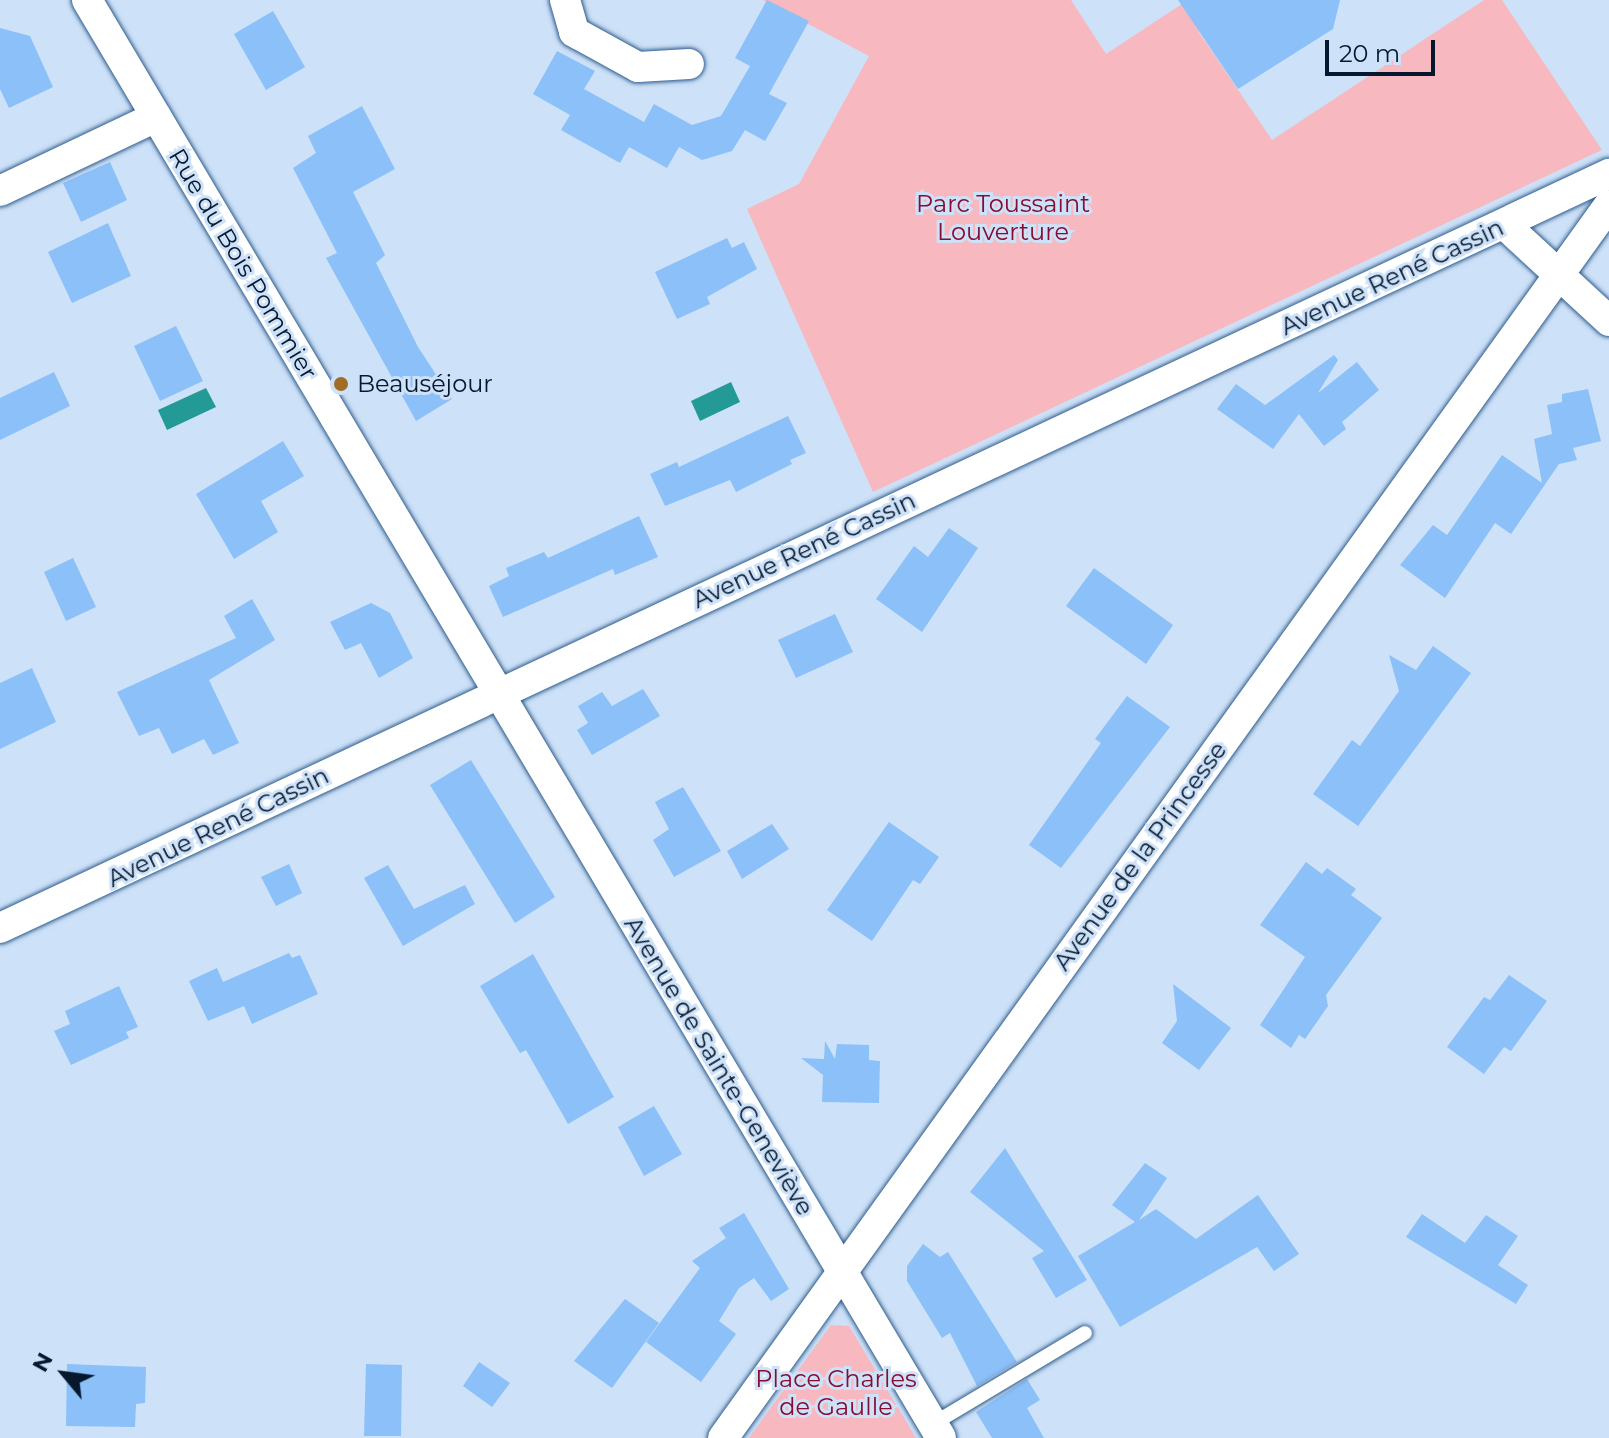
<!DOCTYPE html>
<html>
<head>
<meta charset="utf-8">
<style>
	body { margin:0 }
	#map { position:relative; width:1609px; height:1438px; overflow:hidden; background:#cde1f8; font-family:Montserrat,sans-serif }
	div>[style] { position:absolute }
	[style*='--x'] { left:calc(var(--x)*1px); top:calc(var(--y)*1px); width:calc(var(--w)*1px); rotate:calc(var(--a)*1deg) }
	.green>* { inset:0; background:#f7b9bf }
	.water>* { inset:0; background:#249a96 }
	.building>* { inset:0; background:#8cc0f9 }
	.roads { filter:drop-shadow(0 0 2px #2e5c8d) drop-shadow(0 0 2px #2e5c8d) }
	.lane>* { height:14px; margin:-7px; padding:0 7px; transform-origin:7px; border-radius:7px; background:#fff }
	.street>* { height:30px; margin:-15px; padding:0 15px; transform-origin:15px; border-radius:15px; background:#fff }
	.dots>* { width:22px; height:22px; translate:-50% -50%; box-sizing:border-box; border:4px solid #cde1f8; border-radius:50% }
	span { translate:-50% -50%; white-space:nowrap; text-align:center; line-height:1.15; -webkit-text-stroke:6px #cde1f8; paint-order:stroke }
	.park-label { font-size:24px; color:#870c32 }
	.street-label { font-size:24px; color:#06182d }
	.poi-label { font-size:24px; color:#06182d }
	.left { translate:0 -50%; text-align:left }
	.north { position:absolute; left:24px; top:1334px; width:80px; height:80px; -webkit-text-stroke:6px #cde1f8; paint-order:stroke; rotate:299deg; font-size:22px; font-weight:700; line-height:32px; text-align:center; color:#06182d }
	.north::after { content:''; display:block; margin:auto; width:28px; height:36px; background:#06182d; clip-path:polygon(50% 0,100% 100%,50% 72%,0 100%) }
	.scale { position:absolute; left:1325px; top:40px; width:110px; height:36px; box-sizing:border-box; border:4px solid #06182d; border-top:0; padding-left:10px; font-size:24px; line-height:28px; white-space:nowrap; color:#06182d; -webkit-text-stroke:6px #cde1f8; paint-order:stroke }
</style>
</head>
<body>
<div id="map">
	<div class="green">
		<i style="clip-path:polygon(763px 0,1071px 0,1106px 54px,1188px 0,1212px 20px,1198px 31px,1272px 140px,1484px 0,1502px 0,1602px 150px,873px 492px,747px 209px,799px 184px,869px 56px)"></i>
		<i style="clip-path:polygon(831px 1325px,849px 1326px,916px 1438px,749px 1438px)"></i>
	</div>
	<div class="water">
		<i style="clip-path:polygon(731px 382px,740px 402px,700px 421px,691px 401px)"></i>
		<i style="clip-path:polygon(206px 388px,216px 407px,167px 430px,158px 410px)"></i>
	</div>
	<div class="building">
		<i style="clip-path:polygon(767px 0,809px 21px,769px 94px,787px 103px,765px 141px,745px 130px,732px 151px,702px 160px,679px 147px,667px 168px,629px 147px,620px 163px,561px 130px,570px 115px,533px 94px,557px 51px,595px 71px,584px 89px,644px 122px,654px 104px,692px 125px,721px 116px,750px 66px,735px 58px)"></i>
		<i style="clip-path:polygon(1178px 0,1340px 0,1333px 29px,1238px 89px)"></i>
		<i style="clip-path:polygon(273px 11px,305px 67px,266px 90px,234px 34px)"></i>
		<i style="clip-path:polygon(0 28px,30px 36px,53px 87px,9px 108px,0 89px)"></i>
		<i style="clip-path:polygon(362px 106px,395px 169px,353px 192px,385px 255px,376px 263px,418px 347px,452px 399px,416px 421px,326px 258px,337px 253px,293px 168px,316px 153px,308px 136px)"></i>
		<i style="clip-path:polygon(110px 162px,127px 200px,81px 222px,63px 183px)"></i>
		<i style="clip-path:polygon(108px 223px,131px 276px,72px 303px,48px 252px)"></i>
		<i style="clip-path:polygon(727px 238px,732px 248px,744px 242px,757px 269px,707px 297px,710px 304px,677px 319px,655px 272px)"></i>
		<i style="clip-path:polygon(176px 326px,203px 381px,160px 401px,134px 346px)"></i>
		<i style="clip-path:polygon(1334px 355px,1338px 360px,1318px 393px,1357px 362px,1379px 390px,1342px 422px,1346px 429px,1324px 446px,1299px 414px,1273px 449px,1217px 409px,1236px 384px,1265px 405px)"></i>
		<i style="clip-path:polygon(54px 372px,70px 406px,0 440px,0 398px)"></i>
		<i style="clip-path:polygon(1588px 389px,1601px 441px,1573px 448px,1577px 460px,1559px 464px,1511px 534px,1495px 523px,1445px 598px,1400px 565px,1433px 525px,1447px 535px,1502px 455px,1542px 483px,1534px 439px,1552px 434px,1547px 405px,1562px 402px,1562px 394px)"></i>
		<i style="clip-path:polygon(788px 416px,806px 453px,790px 460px,792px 464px,736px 492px,730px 480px,665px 506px,650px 474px,677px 462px,679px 467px)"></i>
		<i style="clip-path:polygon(283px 441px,304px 476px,261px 501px,278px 532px,234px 559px,196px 494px)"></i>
		<i style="clip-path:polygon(639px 516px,658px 557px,615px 575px,613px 569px,503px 617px,489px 586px,509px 576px,506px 568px,544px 552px,548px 558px)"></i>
		<i style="clip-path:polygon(949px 528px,978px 548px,922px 632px,876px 599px,914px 546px,928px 557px)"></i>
		<i style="clip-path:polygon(73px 558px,96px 607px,66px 621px,44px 572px)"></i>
		<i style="clip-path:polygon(1094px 568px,1173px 625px,1146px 664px,1066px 606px)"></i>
		<i style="clip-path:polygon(252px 599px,275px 640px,209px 680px,239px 743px,213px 755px,204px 739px,172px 754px,159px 728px,139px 736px,117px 692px,236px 638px,224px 616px)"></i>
		<i style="clip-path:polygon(371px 603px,390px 613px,413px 658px,379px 678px,361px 643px,345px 650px,330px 622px)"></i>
		<i style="clip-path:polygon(835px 614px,853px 652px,796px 678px,778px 640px)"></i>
		<i style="clip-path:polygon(1433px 646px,1471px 673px,1358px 826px,1313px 794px,1352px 740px,1360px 746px,1399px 691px,1389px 655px,1416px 670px)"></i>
		<i style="clip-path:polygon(32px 668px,56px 722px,0 749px,0 683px)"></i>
		<i style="clip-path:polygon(643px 689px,660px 716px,592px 755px,577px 730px,588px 723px,578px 706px,602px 692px,612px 706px)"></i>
		<i style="clip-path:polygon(1127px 696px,1170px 727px,1061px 868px,1029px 845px,1101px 743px,1095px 739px)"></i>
		<i style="clip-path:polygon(471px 760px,555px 897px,515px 923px,430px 785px)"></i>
		<i style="clip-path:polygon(683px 787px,721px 851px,674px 877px,653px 840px,669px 829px,655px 802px)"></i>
		<i style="clip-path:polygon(889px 822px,939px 857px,920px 884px,913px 880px,872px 941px,827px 910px)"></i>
		<i style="clip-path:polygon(772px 824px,789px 849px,742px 879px,727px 851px)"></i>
		<i style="clip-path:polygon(1306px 862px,1322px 874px,1327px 868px,1356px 889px,1351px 895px,1382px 918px,1326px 995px,1328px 1006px,1305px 1039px,1299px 1035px,1291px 1048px,1260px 1025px,1305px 957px,1260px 925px)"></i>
		<i style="clip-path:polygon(289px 864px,302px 893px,276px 906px,261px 877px)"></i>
		<i style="clip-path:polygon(388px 865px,414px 909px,465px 885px,475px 904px,403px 946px,364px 878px)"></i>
		<i style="clip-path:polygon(289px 953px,292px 958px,300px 955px,318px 994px,252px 1024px,244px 1006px,208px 1021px,189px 981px,217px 968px,223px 982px)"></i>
		<i style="clip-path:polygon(533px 954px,614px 1097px,568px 1124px,526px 1050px,520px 1053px,480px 986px)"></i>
		<i style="clip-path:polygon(1509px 975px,1547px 1001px,1511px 1051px,1504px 1047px,1484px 1074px,1447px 1047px,1484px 997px,1490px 1000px)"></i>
		<i style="clip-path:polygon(1173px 984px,1231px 1028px,1199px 1070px,1162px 1043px,1177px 1021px)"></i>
		<i style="clip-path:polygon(119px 986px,138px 1027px,126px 1032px,129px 1038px,71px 1065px,54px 1031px,70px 1024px,65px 1011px)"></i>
		<i style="clip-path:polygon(825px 1041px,835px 1059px,837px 1044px,869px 1045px,869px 1060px,880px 1061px,879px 1103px,822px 1102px,823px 1075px,801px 1058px,824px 1059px)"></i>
		<i style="clip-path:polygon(654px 1106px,682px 1154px,644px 1176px,618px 1127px)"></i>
		<i style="clip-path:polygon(1005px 1148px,1087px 1280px,1056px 1298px,1032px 1258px,1044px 1251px,970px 1192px)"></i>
		<i style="clip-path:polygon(1145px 1163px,1167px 1178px,1139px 1220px,1156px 1209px,1196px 1239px,1258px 1195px,1299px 1254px,1274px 1271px,1257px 1247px,1120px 1327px,1078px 1256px,1135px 1222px,1112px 1205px)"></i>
		<i style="clip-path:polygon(744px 1213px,789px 1289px,771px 1301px,754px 1278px,739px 1288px,719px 1321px,736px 1334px,701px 1382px,646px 1342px,700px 1268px,692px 1261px,726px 1238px,719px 1228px)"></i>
		<i style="clip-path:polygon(1422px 1214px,1465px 1243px,1486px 1215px,1518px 1236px,1498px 1265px,1528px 1285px,1516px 1304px,1406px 1237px)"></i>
		<i style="clip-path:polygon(923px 1244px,940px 1257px,948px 1252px,1017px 1362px,977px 1386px,950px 1333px,942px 1338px,907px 1281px,907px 1266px)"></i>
		<i style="clip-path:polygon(625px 1299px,659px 1323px,612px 1388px,574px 1361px)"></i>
		<i style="clip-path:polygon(479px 1362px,510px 1383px,492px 1407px,463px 1386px)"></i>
		<i style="clip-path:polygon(67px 1364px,146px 1367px,145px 1403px,136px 1404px,135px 1427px,66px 1426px)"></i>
		<i style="clip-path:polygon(366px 1364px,402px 1365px,401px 1436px,364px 1436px)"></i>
		<i style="clip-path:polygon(1027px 1379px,1040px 1400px,1027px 1408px,1044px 1438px,992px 1438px,976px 1412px)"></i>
	</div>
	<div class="roads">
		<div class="lane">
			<i style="--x:933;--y:1424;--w:177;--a:-30.9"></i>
		</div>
		<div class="street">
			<i style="--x:87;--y:0;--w:1672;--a:59.29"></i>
			<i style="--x:565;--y:0;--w:33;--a:74"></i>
			<i style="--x:574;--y:32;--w:73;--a:28.7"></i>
			<i style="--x:638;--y:67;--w:51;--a:-3.4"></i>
			<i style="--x:0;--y:191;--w:173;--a:-25.4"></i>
			<i style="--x:1504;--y:224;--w:143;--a:42.7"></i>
			<i style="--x:0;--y:928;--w:1777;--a:-25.11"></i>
			<i style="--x:723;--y:1438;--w:1518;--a:-54.3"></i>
		</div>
	</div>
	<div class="dots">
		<i style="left:341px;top:384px;background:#a06d24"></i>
	</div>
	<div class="park-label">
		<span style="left:1003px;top:218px">Parc Toussaint<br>Louverture</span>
		<span style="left:836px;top:1393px">Place Charles<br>de Gaulle</span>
	</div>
	<div class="street-label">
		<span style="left:243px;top:264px;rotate:59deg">Rue du Bois Pommier</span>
		<span style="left:1392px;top:277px;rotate:-25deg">Avenue René Cassin</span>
		<span style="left:804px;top:550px;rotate:-25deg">Avenue René Cassin</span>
		<span style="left:218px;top:827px;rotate:-26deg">Avenue René Cassin</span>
		<span style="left:1140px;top:856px;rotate:-54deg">Avenue de la Princesse</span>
		<span style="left:719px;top:1066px;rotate:59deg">Avenue de Sainte-Geneviève</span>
	</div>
	<div class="poi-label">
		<span class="left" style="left:357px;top:384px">Beauséjour</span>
	</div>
	<div class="north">N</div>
	<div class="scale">20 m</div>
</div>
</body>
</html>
